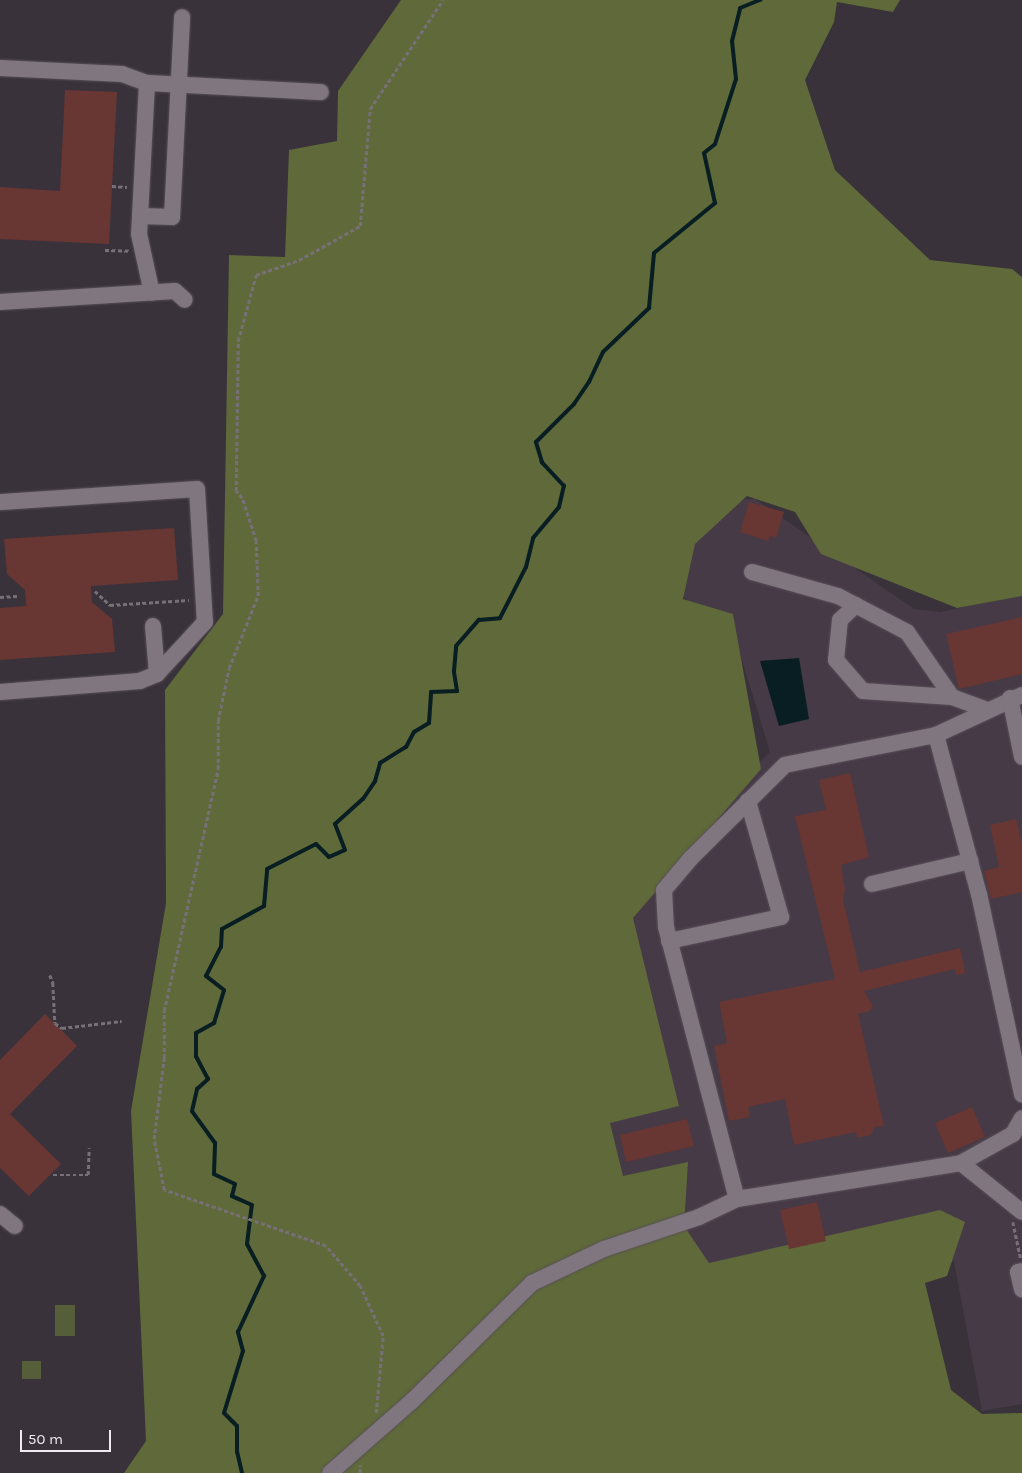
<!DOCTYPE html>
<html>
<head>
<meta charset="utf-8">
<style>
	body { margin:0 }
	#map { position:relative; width:1022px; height:1473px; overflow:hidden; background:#39323a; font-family:Karla,sans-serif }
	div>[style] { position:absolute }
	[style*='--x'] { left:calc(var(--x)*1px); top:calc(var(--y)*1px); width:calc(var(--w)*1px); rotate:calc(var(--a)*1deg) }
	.built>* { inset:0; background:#463a46 }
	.green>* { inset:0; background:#565e39 }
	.forest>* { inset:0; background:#5f6939 }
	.water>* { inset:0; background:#081e22 }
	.stream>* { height:4px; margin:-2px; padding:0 2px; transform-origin:2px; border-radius:2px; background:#081e22 }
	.building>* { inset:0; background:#683633 }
	.path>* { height:2.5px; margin-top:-1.25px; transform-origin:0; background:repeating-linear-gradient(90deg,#777077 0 4px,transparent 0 6.5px) }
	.roads { filter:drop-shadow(0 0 1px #574f57) drop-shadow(0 0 1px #574f57) }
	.minor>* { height:16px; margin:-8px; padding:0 8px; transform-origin:8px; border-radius:8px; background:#7f767f }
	span { translate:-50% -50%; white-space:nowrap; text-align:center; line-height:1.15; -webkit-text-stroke:5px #39323a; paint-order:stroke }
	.scale { position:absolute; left:20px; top:1430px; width:91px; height:22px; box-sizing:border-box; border:2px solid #efeaef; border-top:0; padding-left:6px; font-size:15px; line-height:18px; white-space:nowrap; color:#efeaef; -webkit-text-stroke:4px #39323a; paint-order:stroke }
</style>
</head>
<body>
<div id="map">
	<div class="built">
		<i style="clip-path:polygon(734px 499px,755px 499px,914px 609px,941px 612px,1022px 594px,1022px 1404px,982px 1411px,954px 1261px,934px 1270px,725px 1279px,618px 1183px,579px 1007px,635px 889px,770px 752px,734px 634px,707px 619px,684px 597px,674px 574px,672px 542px)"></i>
	</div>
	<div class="green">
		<i style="clip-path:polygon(55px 1305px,75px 1305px,75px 1336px,55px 1336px)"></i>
		<i style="clip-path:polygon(22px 1361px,41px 1361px,41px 1379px,22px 1379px)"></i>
	</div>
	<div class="forest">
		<i style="clip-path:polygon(401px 0,900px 0,893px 12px,837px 2px,834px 22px,805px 80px,835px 170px,930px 260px,1012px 269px,1022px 277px,1022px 596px,957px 608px,821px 554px,795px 512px,747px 496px,695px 544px,683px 599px,733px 614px,761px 769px,633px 918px,679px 1106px,610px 1123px,623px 1176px,688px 1162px,684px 1226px,709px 1263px,940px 1210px,965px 1222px,947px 1276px,925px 1283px,951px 1390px,982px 1414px,1022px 1413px,1022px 1473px,124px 1473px,146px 1441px,131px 1111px,166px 903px,165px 690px,223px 614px,229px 255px,285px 257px,289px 150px,337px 141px,338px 91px)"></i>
	</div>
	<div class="water">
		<i style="clip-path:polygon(799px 658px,809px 719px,779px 726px,760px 661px)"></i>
	</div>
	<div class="stream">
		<i style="--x:242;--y:1473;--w:22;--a:-103"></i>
		<i style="--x:237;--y:1452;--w:26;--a:-90"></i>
		<i style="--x:237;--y:1426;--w:18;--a:-135"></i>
		<i style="--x:224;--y:1413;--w:65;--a:-73"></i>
		<i style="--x:243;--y:1351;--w:20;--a:-105"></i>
		<i style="--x:238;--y:1332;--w:62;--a:-65.1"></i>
		<i style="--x:264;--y:1276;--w:36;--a:-118"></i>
		<i style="--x:247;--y:1244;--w:39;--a:-83"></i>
		<i style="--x:252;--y:1205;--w:22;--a:-156"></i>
		<i style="--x:232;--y:1196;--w:12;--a:-76"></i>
		<i style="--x:235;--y:1184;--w:23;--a:-155"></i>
		<i style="--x:214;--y:1174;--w:31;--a:-88"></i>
		<i style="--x:215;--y:1143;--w:39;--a:-126"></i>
		<i style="--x:192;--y:1111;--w:23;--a:-77"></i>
		<i style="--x:197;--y:1089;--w:15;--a:-42"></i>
		<i style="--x:208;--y:1079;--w:26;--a:-118"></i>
		<i style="--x:196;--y:1056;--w:23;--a:-90"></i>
		<i style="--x:196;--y:1033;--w:21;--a:-29"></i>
		<i style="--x:214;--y:1023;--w:34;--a:-73"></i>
		<i style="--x:224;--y:990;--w:23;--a:-142"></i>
		<i style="--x:206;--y:976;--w:33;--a:-63"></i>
		<i style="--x:221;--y:947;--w:18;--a:-87"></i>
		<i style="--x:222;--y:929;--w:48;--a:-28.7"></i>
		<i style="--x:264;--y:906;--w:37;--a:-85"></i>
		<i style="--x:267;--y:869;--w:55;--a:-27"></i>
		<i style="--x:316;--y:844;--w:18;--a:45"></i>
		<i style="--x:329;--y:857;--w:17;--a:-24"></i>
		<i style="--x:345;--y:850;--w:28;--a:-111"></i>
		<i style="--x:335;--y:824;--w:38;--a:-42"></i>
		<i style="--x:363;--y:799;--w:22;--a:-56"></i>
		<i style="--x:375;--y:781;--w:19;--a:-74"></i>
		<i style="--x:380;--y:763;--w:31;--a:-32"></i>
		<i style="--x:406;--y:747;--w:17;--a:-62"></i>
		<i style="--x:414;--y:732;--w:17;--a:-31"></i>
		<i style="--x:429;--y:723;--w:31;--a:-86"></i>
		<i style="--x:431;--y:692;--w:26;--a:-2"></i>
		<i style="--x:457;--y:691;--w:20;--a:-99"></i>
		<i style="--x:454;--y:671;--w:25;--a:-85"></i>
		<i style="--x:456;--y:646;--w:35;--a:-49"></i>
		<i style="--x:479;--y:620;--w:21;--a:-5"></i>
		<i style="--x:500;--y:618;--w:57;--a:-63"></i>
		<i style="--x:526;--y:567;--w:30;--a:-76"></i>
		<i style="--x:533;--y:538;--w:40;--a:-50"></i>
		<i style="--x:559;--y:507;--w:22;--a:-77"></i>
		<i style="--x:564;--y:486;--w:33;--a:-133"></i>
		<i style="--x:542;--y:462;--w:21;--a:-107"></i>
		<i style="--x:536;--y:442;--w:54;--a:-45"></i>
		<i style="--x:574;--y:404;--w:27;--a:-56"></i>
		<i style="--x:589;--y:382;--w:33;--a:-65"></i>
		<i style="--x:603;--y:352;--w:64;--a:-43.7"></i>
		<i style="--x:649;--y:308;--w:55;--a:-84.8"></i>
		<i style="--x:654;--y:253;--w:79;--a:-39.3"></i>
		<i style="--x:715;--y:203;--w:51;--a:-102.4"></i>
		<i style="--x:704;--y:153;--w:14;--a:-39"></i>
		<i style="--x:715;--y:144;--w:68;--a:-72.1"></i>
		<i style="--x:736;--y:79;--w:38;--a:-96"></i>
		<i style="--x:732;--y:41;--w:34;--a:-76"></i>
		<i style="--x:740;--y:8;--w:22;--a:-22"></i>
	</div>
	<div class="building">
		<i style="clip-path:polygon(65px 90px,117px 92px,109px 244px,0 239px,0 187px,60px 191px)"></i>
		<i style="clip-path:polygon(749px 502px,784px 512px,776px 538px,770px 536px,768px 541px,740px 532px)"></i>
		<i style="clip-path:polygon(174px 528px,178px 580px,91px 586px,92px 602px,112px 619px,115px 652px,0 660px,0 608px,26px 606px,25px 590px,7px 574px,4px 539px)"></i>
		<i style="clip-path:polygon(1022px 617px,1022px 674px,959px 689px,946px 634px)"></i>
		<i style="clip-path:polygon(850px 773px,869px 857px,841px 865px,845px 890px,843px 899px,860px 972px,960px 948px,965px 973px,956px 975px,955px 969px,864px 991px,873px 1006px,870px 1011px,858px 1014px,884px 1126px,874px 1127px,871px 1135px,857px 1138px,856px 1132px,794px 1145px,785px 1099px,748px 1107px,750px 1117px,729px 1121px,714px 1046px,727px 1043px,719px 1002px,835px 979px,795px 816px,826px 810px,819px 780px)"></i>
		<i style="clip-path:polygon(1016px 819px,1022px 843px,1022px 892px,991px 899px,984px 871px,999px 867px,990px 825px)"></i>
		<i style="clip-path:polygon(45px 1014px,77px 1046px,10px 1114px,61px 1164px,29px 1196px,0 1168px,0 1060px)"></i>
		<i style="clip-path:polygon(972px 1107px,985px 1137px,948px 1153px,935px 1123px)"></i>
		<i style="clip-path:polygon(687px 1119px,694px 1146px,626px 1162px,620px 1135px)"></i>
		<i style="clip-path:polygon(817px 1202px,826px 1241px,789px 1249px,780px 1210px)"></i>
	</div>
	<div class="path">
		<i style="--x:112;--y:186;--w:15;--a:4"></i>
		<i style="--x:105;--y:250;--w:25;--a:2"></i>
		<i style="--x:95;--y:591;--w:21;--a:43"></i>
		<i style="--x:110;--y:605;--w:79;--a:-3.6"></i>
		<i style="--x:0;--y:597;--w:17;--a:-3"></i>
		<i style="--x:50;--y:975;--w:9;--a:69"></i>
		<i style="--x:53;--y:983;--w:40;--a:87.1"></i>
		<i style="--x:55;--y:1023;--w:9;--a:36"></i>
		<i style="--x:62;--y:1028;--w:60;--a:-6.7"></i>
		<i style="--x:53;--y:1175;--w:35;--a:0"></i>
		<i style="--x:88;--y:1175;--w:27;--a:-88"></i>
		<i style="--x:1013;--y:1222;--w:38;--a:78"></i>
		<i style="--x:376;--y:1413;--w:77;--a:-84.8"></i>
		<i style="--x:383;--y:1336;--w:55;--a:-114.7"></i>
		<i style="--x:360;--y:1286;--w:52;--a:-130.4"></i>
		<i style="--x:326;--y:1246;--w:171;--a:-160.9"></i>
		<i style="--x:164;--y:1190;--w:52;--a:-101.1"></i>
		<i style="--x:154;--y:1139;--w:82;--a:-83"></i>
		<i style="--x:164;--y:1058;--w:47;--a:-90"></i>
		<i style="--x:164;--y:1011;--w:248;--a:-77.4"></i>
		<i style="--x:218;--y:769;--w:48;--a:-90"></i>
		<i style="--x:218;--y:721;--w:54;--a:-78.3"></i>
		<i style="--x:229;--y:668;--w:78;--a:-68.1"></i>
		<i style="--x:258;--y:596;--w:55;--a:-92.1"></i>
		<i style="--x:256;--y:541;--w:45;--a:-108"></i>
		<i style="--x:242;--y:498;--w:9;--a:-131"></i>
		<i style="--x:236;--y:491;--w:150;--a:-89.2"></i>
		<i style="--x:238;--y:341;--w:68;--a:-74.7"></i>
		<i style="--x:256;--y:275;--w:46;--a:-19.2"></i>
		<i style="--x:299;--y:260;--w:70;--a:-29.1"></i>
		<i style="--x:360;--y:226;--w:117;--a:-85.1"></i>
		<i style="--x:370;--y:109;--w:131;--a:-56.2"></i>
		<i style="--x:360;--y:1473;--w:8;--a:-90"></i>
	</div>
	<div class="roads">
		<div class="minor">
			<i style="--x:0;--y:68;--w:122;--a:2.8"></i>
			<i style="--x:122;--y:74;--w:27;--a:20"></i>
			<i style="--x:147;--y:83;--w:151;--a:93"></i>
			<i style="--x:139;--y:234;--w:60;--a:77.6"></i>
			<i style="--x:147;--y:83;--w:174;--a:3"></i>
			<i style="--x:140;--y:216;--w:32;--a:2"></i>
			<i style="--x:172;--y:217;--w:200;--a:-87.1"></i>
			<i style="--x:0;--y:302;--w:175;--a:-3.6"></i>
			<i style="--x:175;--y:291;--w:13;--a:42"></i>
			<i style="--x:0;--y:502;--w:197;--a:-3.8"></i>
			<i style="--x:197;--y:489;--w:133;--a:86.6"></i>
			<i style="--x:205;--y:622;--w:71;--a:132.7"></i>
			<i style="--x:157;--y:674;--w:18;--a:158"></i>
			<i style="--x:140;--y:681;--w:140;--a:175.5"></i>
			<i style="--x:752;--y:572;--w:89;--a:15.6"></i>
			<i style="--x:838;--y:596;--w:78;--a:27.6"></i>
			<i style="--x:907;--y:632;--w:79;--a:55.3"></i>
			<i style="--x:952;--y:697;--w:37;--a:20"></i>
			<i style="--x:856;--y:605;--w:22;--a:137"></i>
			<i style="--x:840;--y:620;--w:40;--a:95.7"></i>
			<i style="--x:836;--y:660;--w:41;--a:48.9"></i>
			<i style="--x:863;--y:691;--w:89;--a:3.9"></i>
			<i style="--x:153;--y:626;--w:48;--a:85.2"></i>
			<i style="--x:1022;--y:695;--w:95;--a:155.1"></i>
			<i style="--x:936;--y:735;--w:154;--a:168.8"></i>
			<i style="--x:785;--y:765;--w:132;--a:135.3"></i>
			<i style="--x:691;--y:858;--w:42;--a:130.2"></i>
			<i style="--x:664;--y:890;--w:37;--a:87"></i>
			<i style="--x:666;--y:927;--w:281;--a:75.4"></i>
			<i style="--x:737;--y:1199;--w:227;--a:-9.1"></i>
			<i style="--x:961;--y:1163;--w:60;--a:-29.1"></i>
			<i style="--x:1013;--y:1134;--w:18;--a:-61"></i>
			<i style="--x:1010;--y:698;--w:60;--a:78.5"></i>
			<i style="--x:936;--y:735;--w:165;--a:74.9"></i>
			<i style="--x:979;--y:894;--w:205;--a:77.9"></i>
			<i style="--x:872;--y:884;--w:101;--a:-13.2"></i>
			<i style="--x:669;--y:941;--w:115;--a:-12.1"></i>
			<i style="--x:781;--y:917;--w:121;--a:-105.9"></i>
			<i style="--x:961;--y:1163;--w:78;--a:38.8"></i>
			<i style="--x:0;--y:1214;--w:19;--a:39"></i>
			<i style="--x:1022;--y:1271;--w:4;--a:166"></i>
			<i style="--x:1018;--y:1272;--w:18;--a:77"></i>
			<i style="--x:330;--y:1473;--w:109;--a:-41.3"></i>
			<i style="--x:412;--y:1401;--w:168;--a:-44.5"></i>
			<i style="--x:532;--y:1283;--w:80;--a:-25.3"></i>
			<i style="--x:604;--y:1249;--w:100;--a:-18.6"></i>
			<i style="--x:699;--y:1217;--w:42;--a:-25.3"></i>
		</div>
	</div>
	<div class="scale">50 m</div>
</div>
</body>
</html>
